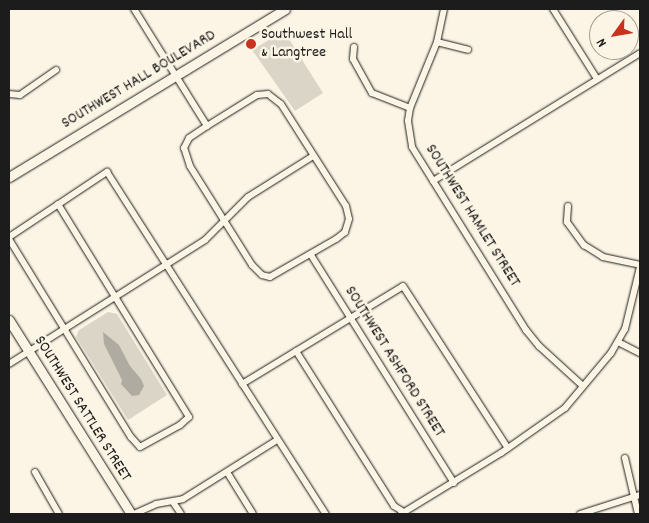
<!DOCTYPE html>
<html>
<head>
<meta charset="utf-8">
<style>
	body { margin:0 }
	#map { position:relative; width:649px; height:523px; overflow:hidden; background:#fcf5e5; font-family:Dekko,sans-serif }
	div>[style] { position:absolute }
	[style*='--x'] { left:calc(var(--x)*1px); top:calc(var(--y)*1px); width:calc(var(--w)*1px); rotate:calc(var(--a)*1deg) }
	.green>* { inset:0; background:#dbd5c8 }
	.water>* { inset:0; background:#b0aba1 }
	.roads { filter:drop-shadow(0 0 1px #1c1c1c) drop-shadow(0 0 1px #1c1c1c) }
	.street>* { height:6px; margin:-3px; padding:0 3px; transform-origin:3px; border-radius:3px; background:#fcf5e5 }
	.secondary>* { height:9px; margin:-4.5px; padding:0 4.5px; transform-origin:4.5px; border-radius:4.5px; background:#fcf5e5 }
	.dots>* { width:14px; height:14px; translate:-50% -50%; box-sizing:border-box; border:2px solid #fcf5e5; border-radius:50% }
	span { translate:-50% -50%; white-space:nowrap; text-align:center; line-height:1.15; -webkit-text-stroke:5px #fcf5e5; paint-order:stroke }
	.poi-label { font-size:16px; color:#1c1c1c }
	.left { translate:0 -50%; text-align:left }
	.street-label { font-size:16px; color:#1c1c1c }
	.frame { position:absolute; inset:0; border:10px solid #1c1c1c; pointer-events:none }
	.north { position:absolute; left:589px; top:10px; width:50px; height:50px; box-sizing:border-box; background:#fcf5e5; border:1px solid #a29e95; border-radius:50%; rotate:238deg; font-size:14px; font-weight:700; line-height:20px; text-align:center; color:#1c1c1c }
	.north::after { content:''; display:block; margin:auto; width:18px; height:22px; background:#c8321e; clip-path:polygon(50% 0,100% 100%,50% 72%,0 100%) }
</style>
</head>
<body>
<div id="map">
	<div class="green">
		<i style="clip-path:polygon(284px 31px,323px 93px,295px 111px,252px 50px)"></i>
		<i style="clip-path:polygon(108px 312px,117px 314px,167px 395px,128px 420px,76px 337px,79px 330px)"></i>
	</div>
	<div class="water">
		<i style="clip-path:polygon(103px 332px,119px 345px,130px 366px,141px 379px,144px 386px,139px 395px,132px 396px,121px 384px,122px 380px,104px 344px)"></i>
	</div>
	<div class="roads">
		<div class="street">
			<i style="--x:134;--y:9;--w:138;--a:58"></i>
			<i style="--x:444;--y:9;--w:34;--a:102"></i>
			<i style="--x:437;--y:42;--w:71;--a:112.2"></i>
			<i style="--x:410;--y:108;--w:13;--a:99"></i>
			<i style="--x:408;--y:121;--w:26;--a:81"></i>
			<i style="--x:412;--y:147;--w:216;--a:58.1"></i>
			<i style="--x:526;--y:330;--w:21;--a:51"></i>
			<i style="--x:539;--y:346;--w:59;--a:42.3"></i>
			<i style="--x:553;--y:9;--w:83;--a:57.8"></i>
			<i style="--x:437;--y:42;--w:32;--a:14"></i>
			<i style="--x:354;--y:47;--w:12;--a:95"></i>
			<i style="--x:353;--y:59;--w:39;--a:61"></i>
			<i style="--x:372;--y:93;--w:41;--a:21.5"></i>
			<i style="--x:9;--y:94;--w:11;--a:5"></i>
			<i style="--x:20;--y:95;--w:44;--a:-34.8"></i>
			<i style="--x:268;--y:94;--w:16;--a:38"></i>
			<i style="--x:281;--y:104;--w:121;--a:57.5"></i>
			<i style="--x:346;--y:206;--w:13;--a:77"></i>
			<i style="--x:349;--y:219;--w:14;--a:107"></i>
			<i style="--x:345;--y:232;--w:11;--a:142"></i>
			<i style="--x:336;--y:239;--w:76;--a:150.1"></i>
			<i style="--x:270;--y:277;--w:8;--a:-166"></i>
			<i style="--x:262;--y:275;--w:14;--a:-135"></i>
			<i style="--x:252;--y:265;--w:117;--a:-122.1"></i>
			<i style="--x:190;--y:166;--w:19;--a:-108"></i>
			<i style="--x:184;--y:148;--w:11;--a:-63"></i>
			<i style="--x:189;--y:138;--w:22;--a:-34"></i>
			<i style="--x:207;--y:126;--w:59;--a:-31.8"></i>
			<i style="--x:257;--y:95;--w:11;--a:-5"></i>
			<i style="--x:433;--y:181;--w:243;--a:-31.7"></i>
			<i style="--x:568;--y:206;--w:16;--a:94"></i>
			<i style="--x:567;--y:222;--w:29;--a:54"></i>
			<i style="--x:584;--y:245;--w:22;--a:32"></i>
			<i style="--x:603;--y:257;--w:38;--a:12"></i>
			<i style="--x:9;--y:237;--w:118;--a:-33.6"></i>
			<i style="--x:107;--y:172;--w:406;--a:57.4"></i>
			<i style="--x:9;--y:239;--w:233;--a:58.4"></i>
			<i style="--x:131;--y:437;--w:13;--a:48"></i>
			<i style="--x:140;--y:447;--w:46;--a:-28.8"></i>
			<i style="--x:180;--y:425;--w:12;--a:-42"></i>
			<i style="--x:189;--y:417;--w:250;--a:-121.6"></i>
			<i style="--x:311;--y:255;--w:269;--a:57.9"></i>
			<i style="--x:618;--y:342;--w:25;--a:27"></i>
			<i style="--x:296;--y:351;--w:183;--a:57.7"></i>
			<i style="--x:394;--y:506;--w:9;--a:32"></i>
			<i style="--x:9;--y:364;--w:232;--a:-32.3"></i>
			<i style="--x:205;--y:240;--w:61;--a:-45"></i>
			<i style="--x:248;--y:197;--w:77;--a:-32.2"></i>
			<i style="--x:242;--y:384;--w:188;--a:-31.3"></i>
			<i style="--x:403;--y:286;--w:193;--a:57.1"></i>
			<i style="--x:625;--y:458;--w:57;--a:76.9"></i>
			<i style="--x:35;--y:472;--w:48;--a:60.3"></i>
			<i style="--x:227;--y:472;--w:49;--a:58.2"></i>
			<i style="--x:173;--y:502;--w:14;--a:56"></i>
			<i style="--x:134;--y:514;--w:24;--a:-24"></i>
			<i style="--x:156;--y:504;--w:27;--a:-10"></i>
			<i style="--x:183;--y:499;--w:111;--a:-32.1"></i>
			<i style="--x:401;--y:514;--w:117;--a:-31.4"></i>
			<i style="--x:501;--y:453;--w:78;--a:-35.1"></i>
			<i style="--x:565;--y:408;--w:72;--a:-50.1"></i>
			<i style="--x:611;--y:353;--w:28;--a:-60"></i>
			<i style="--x:625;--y:329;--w:64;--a:-76.4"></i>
			<i style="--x:580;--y:514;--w:63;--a:-17.6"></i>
		</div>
		<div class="secondary">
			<i style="--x:9;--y:177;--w:323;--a:-31.3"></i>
			<i style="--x:9;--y:320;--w:229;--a:57.8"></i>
		</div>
	</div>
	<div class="dots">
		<i style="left:251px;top:44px;background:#c8321e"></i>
	</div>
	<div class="poi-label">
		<span class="left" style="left:261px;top:44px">Southwest Hall<br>&amp; Langtree</span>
	</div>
	<div class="street-label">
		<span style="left:139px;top:80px;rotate:-31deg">SOUTHWEST HALL BOULEVARD</span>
		<span style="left:472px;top:216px;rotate:58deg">SOUTHWEST HAMLET STREET</span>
		<span style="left:394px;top:362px;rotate:58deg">SOUTHWEST ASHFORD STREET</span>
		<span style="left:82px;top:409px;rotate:58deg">SOUTHWEST SATTLER STREET</span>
	</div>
	<div class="frame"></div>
	<div class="north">N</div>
</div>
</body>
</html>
